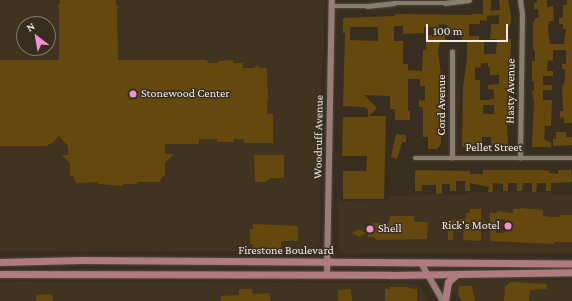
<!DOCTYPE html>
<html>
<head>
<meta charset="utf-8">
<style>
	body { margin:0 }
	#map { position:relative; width:572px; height:301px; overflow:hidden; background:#372e20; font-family:"Crimson Pro",serif }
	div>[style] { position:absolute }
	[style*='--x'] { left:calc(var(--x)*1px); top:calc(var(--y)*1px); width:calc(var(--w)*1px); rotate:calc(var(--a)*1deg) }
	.built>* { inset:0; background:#40331f }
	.building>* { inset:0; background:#65480d }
	.roads { filter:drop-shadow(0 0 1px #51493d) drop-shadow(0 0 1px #51493d) }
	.street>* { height:4.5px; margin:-2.25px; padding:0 2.25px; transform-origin:2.25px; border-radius:2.25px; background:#897e6e }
	.secondary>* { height:6px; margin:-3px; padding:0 3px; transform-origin:3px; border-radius:3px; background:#9c7c77 }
	.primary>* { height:7px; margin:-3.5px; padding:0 3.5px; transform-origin:3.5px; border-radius:3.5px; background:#b07a7f }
	.dots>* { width:11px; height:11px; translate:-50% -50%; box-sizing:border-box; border:2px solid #372e20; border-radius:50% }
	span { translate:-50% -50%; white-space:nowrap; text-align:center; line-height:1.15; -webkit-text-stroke:3px #372e20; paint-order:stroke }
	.street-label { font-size:12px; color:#f2ece3 }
	.poi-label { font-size:12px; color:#f2ece3 }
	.left { translate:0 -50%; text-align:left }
	.right { translate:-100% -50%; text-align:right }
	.north { position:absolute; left:16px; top:16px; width:40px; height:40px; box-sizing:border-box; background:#372e20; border:1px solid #827a6e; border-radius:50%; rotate:329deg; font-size:11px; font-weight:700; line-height:16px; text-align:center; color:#f2ece3 }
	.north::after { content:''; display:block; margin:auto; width:14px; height:18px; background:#f391d5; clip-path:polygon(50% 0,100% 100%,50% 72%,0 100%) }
	.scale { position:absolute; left:426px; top:24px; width:82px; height:18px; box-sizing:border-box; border:2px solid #f2ece3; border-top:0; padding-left:5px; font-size:12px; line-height:14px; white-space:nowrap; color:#f2ece3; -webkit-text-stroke:3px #372e20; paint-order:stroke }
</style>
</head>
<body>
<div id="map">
	<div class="built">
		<i style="clip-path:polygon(evenodd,0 0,325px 0,324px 42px,321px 73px,320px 244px,315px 251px,0 251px,0 0,24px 24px,48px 24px,48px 48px,24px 48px,24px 24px)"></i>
		<i style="clip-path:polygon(470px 192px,551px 192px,551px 195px,572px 195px,572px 253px,346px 254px,339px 249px,338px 201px,389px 200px,389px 196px,469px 194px)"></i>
		<i style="clip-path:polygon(459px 280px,572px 280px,572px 301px,458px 301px,452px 288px)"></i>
		<i style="clip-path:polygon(0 281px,407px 283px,419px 286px,429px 301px,0 301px)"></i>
	</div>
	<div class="building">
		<i style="clip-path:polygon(60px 0,116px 0,116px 5px,119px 7px,117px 10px,118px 60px,206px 60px,209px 63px,218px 63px,218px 61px,233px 60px,233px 63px,243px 63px,243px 68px,255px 68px,255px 66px,259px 66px,259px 68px,267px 68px,268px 101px,267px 101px,267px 114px,273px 114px,273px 143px,244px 143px,244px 139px,234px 139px,234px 142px,217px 142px,217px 139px,199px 139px,199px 144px,165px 144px,165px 154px,174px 154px,165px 163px,165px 175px,163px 176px,159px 182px,137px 182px,137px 184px,123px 184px,123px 186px,98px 184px,98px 182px,77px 183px,73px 176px,70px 176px,70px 163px,62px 155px,68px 155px,68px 146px,59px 136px,52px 143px,46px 146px,0 146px,0 60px,59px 60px,59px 8px,57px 5px,60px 4px)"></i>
		<i style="clip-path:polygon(evenodd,483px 0,491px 0,491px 11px,500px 10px,499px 0,508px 0,511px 15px,511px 23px,510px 23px,510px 27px,508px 27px,508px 39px,511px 39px,511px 46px,508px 106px,510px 106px,510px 125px,507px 125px,508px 147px,491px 147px,491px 137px,482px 137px,482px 149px,462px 147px,463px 87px,467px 59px,467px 41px,462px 41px,462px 34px,447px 34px,447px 25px,439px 24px,439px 34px,445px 35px,445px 41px,440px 41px,438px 51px,441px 74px,441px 144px,437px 149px,428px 149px,428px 137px,423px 137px,423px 111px,422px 107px,419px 107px,419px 100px,425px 101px,425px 86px,420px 86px,420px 79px,408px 79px,408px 111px,410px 111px,410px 120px,395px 120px,395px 109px,390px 109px,390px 96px,364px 95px,377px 108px,369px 116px,386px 116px,384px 199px,343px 199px,343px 171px,366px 171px,367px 156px,342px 156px,343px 117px,368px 117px,368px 110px,364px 107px,343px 106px,345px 33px,343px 33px,343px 18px,395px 16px,395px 14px,472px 15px,472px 14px,483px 14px,483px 0,499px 15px,499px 24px,491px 24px,491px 29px,490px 39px,497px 39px,496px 54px,484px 54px,484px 40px,479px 40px,479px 36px,469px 36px,469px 24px,480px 24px,480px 20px,487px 21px,487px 16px,499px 15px,483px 0,394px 26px,403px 26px,403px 34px,424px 33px,424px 27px,433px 27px,433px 35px,426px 35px,426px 50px,423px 50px,422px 71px,408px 70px,408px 64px,403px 64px,403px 41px,394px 41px,394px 26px,483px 0,350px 27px,378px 27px,378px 41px,350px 40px,350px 27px,483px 0,481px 63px,488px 63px,488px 67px,490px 67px,490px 75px,499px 75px,499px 84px,488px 85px,488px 89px,494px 90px,494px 99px,490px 99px,490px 100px,480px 100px,480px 80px,475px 80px,475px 68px,481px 67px,481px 63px,483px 0,483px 105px,494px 105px,494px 114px,483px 114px,483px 105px)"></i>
		<i style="clip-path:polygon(537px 0,547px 0,547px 7px,553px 6px,554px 21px,549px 21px,548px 30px,550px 44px,564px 44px,566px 29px,563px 29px,563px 24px,559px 24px,559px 18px,563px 18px,563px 5px,567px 5px,567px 0,572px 0,572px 123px,564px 123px,564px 118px,560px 117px,560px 111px,563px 111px,562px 85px,564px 85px,565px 78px,565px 69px,562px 69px,562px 64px,566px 64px,566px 50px,553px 50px,553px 61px,548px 60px,547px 71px,553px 71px,553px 76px,543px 76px,543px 85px,552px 85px,552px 90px,543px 90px,543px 100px,552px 100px,551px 126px,545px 126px,544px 139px,551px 143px,551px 147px,532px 147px,532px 144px,534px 102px,532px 91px,534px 91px,534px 81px,532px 81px,532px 61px,535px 61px,535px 50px,533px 50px,533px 23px,536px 18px,539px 18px,538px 9px,534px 9px,534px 3px,537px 3px)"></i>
		<i style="clip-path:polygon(556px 132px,566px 132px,566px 137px,572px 137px,572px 145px,553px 146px,553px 139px,556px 139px)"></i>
		<i style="clip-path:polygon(396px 134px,406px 135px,406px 142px,402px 142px,397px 159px,391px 157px)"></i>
		<i style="clip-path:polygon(254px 155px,284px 155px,284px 178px,271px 178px,267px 180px,267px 182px,255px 182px)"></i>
		<i style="clip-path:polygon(419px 170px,470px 171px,470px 174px,483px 174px,483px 170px,543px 170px,549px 171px,549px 173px,558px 174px,558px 170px,571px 170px,572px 182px,551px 183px,551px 191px,546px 191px,546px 183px,537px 183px,536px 192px,532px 192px,532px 183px,523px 183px,522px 191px,517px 191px,517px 183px,508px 183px,508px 191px,503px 191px,503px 184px,493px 183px,493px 192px,488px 192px,489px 187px,470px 183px,470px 191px,465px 191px,465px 181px,456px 181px,456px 191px,450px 191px,450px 184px,442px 184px,442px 194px,436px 194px,436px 185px,422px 185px,422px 191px,415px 191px,415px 171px)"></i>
		<i style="clip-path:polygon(evenodd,520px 208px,543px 210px,543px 216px,552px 217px,560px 217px,560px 215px,572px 215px,572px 242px,554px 242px,554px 244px,490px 241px,490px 213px,497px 213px,497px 211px,513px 213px,513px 209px,520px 209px,520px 208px,496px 219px,505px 219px,505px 233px,496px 233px,496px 219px)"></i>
		<i style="clip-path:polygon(470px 209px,481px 209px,481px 241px,463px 240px,464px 225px,454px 224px,453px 240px,448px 240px,448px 220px,466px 219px,466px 213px,470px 213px)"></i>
		<i style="clip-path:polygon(390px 216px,414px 216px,414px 222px,428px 222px,427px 239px,377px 240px,373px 237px,368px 237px,368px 232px,359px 237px,352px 233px,359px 229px,366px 233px,366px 226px,373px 226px,373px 223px,389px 223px)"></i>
		<i style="clip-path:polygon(253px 224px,298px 226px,298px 241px,281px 241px,281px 249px,253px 249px,253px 244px,250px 244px,250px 229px,253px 229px)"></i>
		<i style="clip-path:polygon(510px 282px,547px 284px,547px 289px,530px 290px,529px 301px,504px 301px,505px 287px)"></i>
		<i style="clip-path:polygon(459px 286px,472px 286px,475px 301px,462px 301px,458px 294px)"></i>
		<i style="clip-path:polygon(390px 287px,408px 287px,408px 288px,417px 289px,417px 301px,385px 301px,385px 289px,390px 289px)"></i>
		<i style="clip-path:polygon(243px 289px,252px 289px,253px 294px,269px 293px,271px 301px,221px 301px,221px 296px,239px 295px,239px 290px)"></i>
		<i style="clip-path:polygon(351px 289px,352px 301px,338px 301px,338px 290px)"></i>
		<i style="clip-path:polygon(52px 294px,53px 301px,36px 301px,37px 295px)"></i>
	</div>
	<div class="roads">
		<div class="street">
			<i style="--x:332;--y:6;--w:35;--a:0"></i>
			<i style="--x:367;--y:6;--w:27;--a:-6"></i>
			<i style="--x:394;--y:3;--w:51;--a:0"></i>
			<i style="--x:445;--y:3;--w:24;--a:-7"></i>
			<i style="--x:415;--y:158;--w:157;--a:0"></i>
			<i style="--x:452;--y:158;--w:106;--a:-90"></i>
			<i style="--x:520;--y:158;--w:144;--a:-89.2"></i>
			<i style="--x:522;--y:14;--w:14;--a:-98"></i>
		</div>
		<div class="secondary">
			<i style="--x:421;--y:263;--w:44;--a:59.9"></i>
			<i style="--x:327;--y:274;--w:274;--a:-89"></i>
		</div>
		<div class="primary">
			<i style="--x:0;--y:262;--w:82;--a:-1.4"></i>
			<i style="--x:82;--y:260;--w:490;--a:0.4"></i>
			<i style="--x:0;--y:274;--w:390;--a:0.1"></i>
			<i style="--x:390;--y:275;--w:182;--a:-0.9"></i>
			<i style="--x:445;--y:301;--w:19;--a:-81"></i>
			<i style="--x:448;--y:282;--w:12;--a:-42"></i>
		</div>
	</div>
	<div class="dots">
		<i style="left:133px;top:94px;background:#f391d5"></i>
		<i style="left:508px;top:226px;background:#f391d5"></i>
		<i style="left:370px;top:229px;background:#f391d5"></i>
	</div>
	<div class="street-label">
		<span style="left:511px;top:91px;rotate:-89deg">Hasty Avenue</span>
		<span style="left:442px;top:105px;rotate:-90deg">Cord Avenue</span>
		<span style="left:319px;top:137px;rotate:-89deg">Woodruff Avenue</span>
		<span style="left:494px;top:148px">Pellet Street</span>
		<span style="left:286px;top:251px">Firestone Boulevard</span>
	</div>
	<div class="poi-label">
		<span class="left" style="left:141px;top:94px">Stonewood Center</span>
		<span class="right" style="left:500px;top:226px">Rick's Motel</span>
		<span class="left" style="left:378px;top:229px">Shell</span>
	</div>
	<div class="north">N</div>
	<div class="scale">100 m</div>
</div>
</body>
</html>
